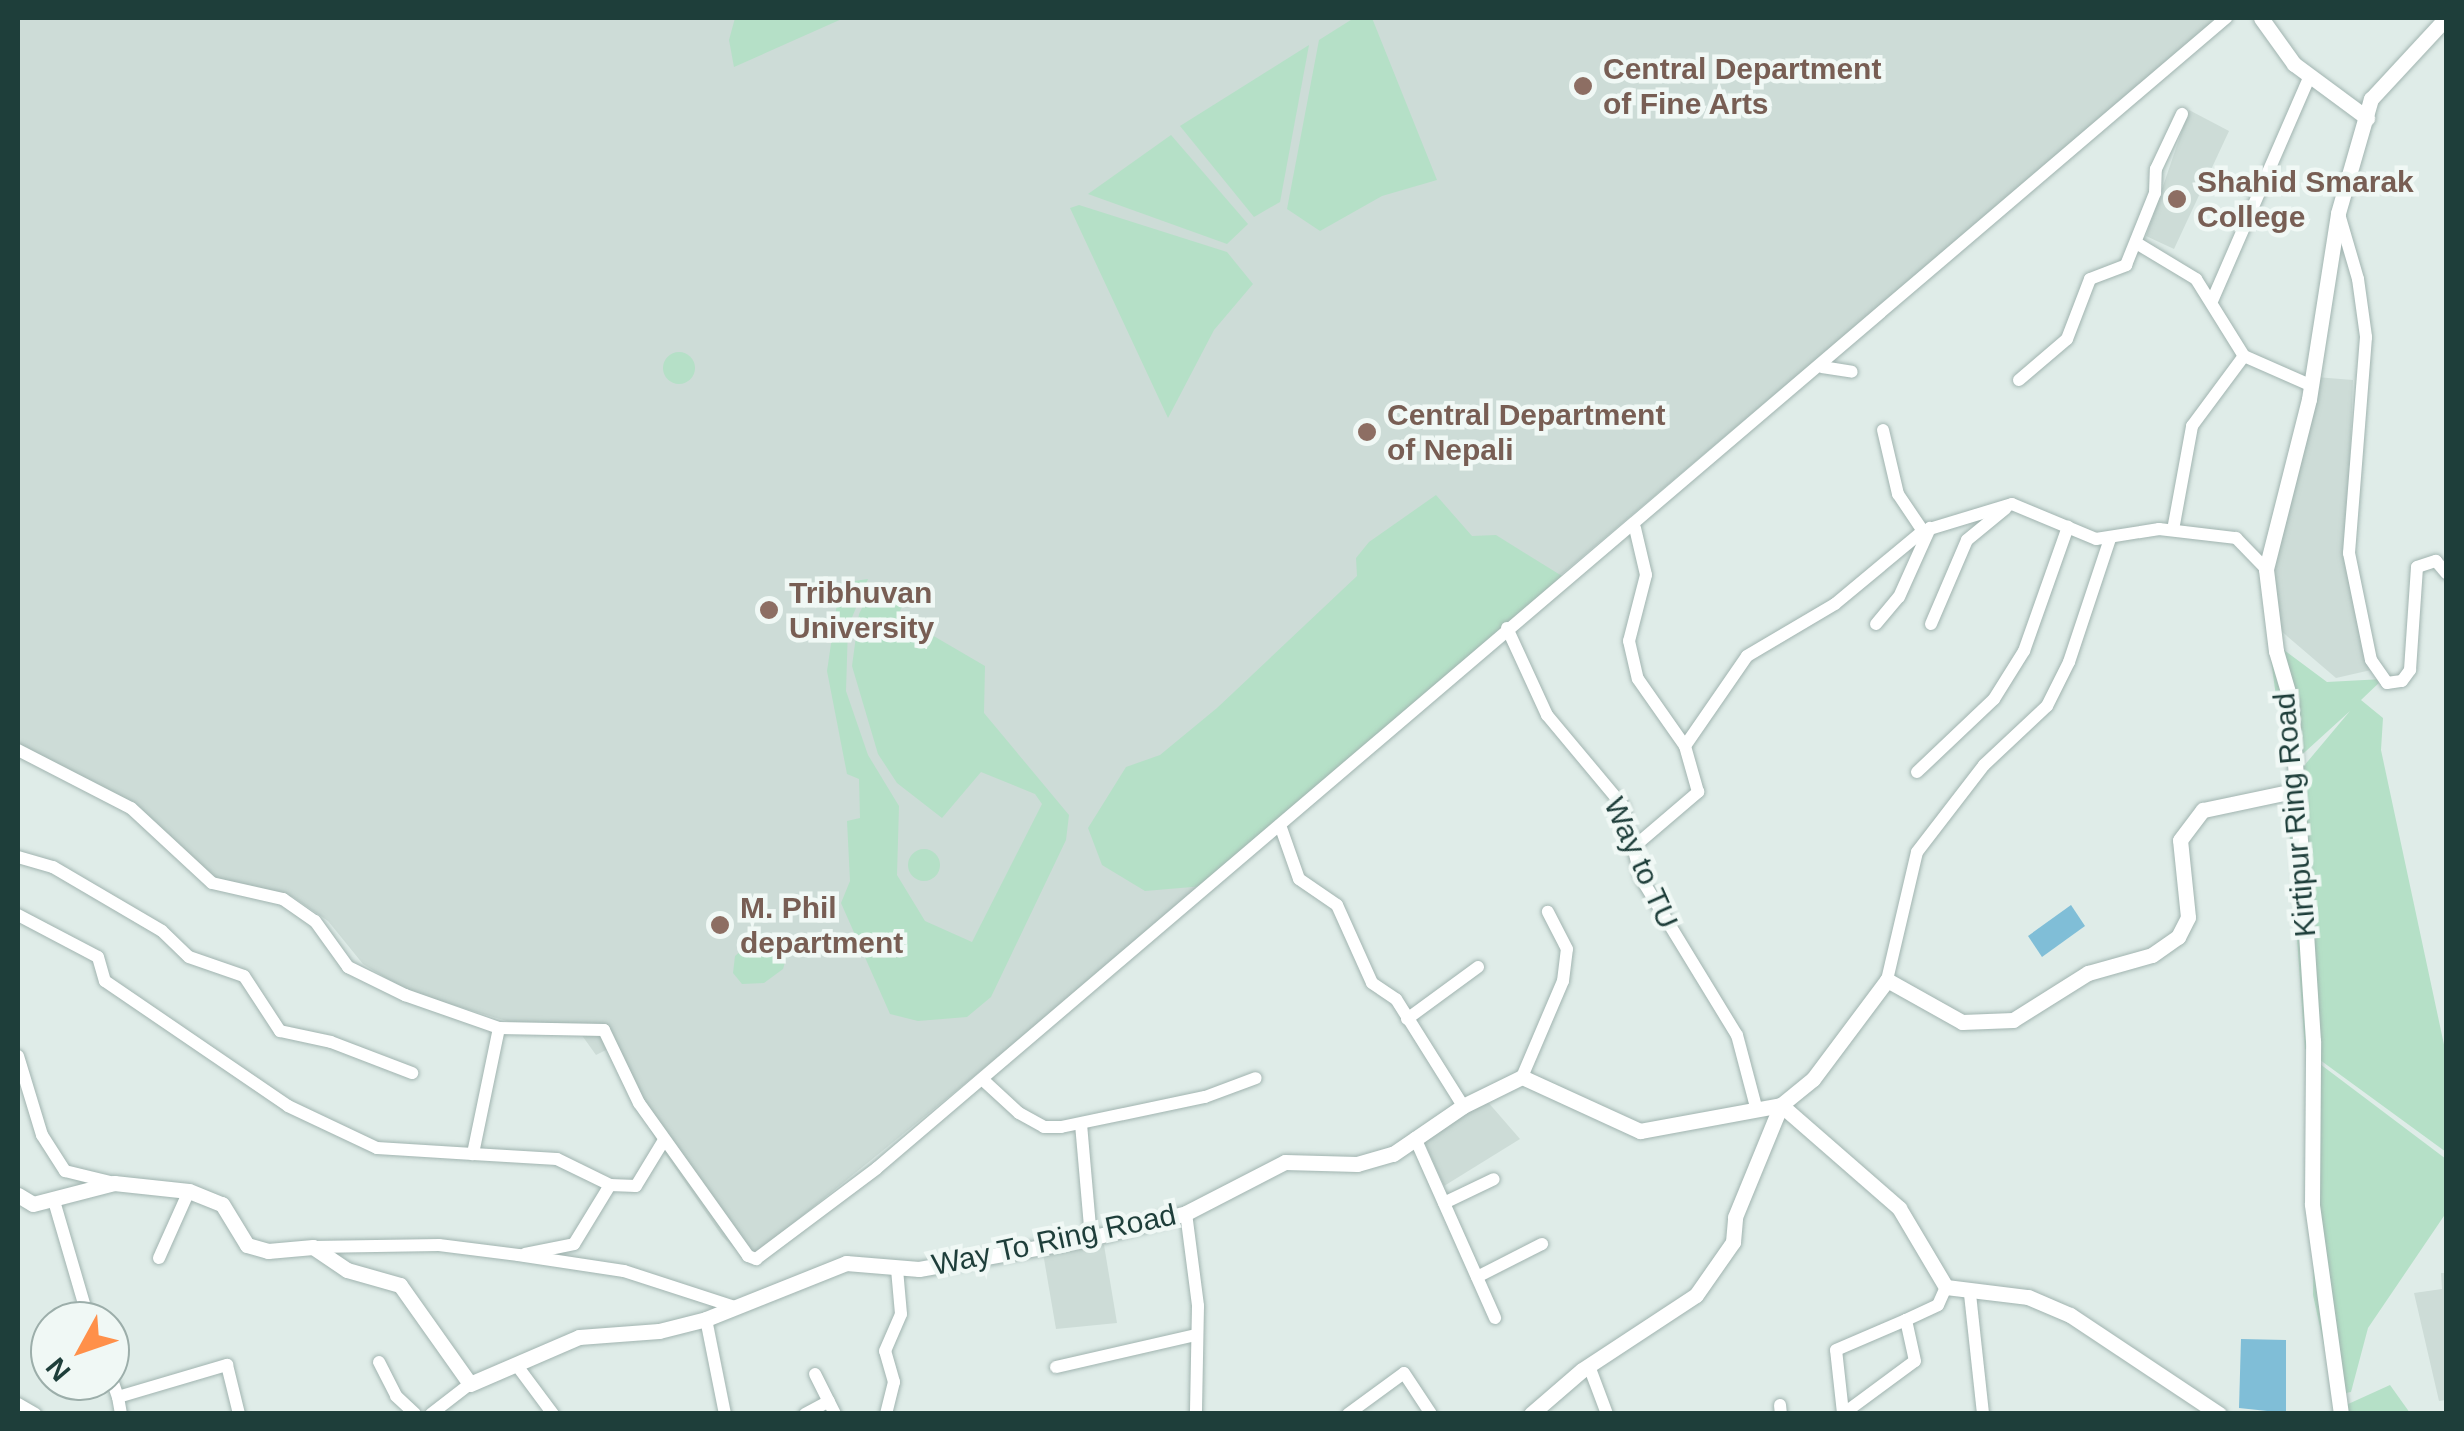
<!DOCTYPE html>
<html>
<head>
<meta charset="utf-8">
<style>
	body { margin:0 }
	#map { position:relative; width:2464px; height:1431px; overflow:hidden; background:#dfece8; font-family:Arial,sans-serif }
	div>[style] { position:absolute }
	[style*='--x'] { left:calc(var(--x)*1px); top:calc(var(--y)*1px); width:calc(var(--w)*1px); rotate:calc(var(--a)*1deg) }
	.built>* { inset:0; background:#cddcd7 }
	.green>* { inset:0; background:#b5e0c7 }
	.round { border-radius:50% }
	.water>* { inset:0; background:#80bed7 }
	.roads { filter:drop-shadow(0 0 2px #a1b4b0) drop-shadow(0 0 2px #a1b4b0) }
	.minor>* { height:12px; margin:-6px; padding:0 6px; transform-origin:6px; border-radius:6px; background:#fff }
	.tertiary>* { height:15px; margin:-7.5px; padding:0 7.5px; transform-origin:7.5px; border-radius:7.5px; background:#fff }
	.dots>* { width:28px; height:28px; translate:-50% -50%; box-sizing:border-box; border:5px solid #f0f8f5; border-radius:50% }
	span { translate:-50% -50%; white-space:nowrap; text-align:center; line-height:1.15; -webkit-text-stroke:9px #f0f8f5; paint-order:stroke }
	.education-label { font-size:30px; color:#785e54; font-weight:700 }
	.left { translate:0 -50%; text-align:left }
	.street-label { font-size:30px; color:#1e3e3a }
	.frame { position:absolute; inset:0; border:20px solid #1e3e3a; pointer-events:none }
	.north { position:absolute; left:30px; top:1301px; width:100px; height:100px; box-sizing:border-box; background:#f0f8f5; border:2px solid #9caeaa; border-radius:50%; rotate:230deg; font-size:28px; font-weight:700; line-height:40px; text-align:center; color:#1e3e3a }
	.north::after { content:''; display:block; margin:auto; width:35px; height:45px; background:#ff904a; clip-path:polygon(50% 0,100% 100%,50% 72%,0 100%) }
</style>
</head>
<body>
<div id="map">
	<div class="built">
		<i style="clip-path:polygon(18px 18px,2221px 18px,1480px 643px,1150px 933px,747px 1261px,722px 1236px,655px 1139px,608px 1049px,596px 1055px,576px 1027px,534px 1029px,409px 992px,363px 964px,328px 921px,293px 897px,213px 878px,135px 808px,18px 744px)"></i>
		<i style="clip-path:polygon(2189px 110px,2229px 131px,2174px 249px,2146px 236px)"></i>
		<i style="clip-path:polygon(2316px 377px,2353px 380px,2348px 517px,2371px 670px,2336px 678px,2266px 618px,2276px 524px)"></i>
		<i style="clip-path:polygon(1487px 1101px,1520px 1139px,1444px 1186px,1423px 1139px)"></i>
		<i style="clip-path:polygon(1104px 1245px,1117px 1323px,1056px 1329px,1043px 1253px)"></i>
		<i style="clip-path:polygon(2441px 1273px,2446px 1273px,2446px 1400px,2439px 1401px,2414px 1293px,2442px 1289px)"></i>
	</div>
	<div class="green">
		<i style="clip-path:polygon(735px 18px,844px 18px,734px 67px,729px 40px)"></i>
		<i style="clip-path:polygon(1354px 18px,1372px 18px,1437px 180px,1382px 196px,1320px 231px,1287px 209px,1319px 40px)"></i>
		<i style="clip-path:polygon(1309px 45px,1280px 202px,1254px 217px,1180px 126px)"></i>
		<i style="clip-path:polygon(1171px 135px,1248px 224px,1227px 244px,1088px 194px)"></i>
		<i style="clip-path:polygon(1079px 205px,1227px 252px,1253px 284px,1214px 330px,1168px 418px,1070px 208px)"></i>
		<i class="round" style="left:663px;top:352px;width:32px;height:32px"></i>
		<i style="clip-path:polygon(1436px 495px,1472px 536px,1496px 535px,1562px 576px,1204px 886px,1145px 891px,1102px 865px,1088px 828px,1126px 767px,1160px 755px,1217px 708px,1357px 576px,1356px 558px,1369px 542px)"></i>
		<i style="clip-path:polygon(868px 579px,848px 627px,846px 691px,868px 755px,899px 806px,897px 875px,925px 921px,972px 942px,1042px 804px,1035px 794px,981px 772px,942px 818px,897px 783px,878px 754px,852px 666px,859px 614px,874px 584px,905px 601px,900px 611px,908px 621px,985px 666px,984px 713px,1069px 815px,1066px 840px,991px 997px,967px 1017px,918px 1021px,890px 1014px,841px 903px,850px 881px,847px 821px,860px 818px,859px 779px,847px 774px,827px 671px,840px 583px)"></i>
		<i style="clip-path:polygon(2268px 638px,2327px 682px,2383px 679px,2361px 700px,2383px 718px,2381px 750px,2446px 1054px,2446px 1152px,2305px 1049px,2285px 771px,2303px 767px,2350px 711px,2295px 761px,2285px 762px)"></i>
		<i class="round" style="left:908px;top:849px;width:32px;height:32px"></i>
		<i style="clip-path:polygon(762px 933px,789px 948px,783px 969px,764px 983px,742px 984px,733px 973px,735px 956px)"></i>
		<i style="clip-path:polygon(2316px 1061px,2446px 1159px,2446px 1213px,2368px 1328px,2351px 1392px,2335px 1395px,2313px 1295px)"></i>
		<i style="clip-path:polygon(2390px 1385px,2410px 1413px,2336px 1414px,2335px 1410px)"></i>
	</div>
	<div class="water">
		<i style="clip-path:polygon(2071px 905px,2085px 926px,2042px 957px,2028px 936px)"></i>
		<i style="clip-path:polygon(2241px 1339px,2286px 1340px,2286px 1413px,2239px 1408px)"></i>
	</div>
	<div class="roads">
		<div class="minor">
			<i style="--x:2339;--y:214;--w:68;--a:73.7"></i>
			<i style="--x:2358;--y:279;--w:59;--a:82.1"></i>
			<i style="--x:2366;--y:337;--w:217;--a:94.5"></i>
			<i style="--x:2349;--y:553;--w:109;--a:78.4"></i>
			<i style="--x:2371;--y:660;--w:28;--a:55"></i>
			<i style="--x:2387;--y:683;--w:15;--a:-8"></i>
			<i style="--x:2402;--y:681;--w:14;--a:-54"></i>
			<i style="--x:2410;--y:670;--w:103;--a:-86.1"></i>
			<i style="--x:2417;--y:567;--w:20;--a:-18"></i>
			<i style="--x:2436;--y:561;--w:16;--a:50"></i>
			<i style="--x:2138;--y:244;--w:68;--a:31.1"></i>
			<i style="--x:2196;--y:279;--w:91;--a:58.1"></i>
			<i style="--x:2244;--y:356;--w:72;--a:23.7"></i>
			<i style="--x:2212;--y:301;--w:243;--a:-66.5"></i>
			<i style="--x:1822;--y:367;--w:30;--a:9"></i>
			<i style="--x:2019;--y:380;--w:63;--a:-40.5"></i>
			<i style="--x:2067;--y:339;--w:64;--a:-69"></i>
			<i style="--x:2090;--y:279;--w:39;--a:-21"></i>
			<i style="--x:2126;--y:265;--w:78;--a:-68.1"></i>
			<i style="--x:2155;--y:193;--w:24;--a:-88"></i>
			<i style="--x:2156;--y:169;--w:61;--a:-64.7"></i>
			<i style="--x:1883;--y:430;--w:66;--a:76.8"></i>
			<i style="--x:1898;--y:494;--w:45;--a:56"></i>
			<i style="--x:1635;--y:528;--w:48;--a:76.8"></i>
			<i style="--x:1646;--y:575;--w:68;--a:104.4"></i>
			<i style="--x:1629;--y:641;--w:39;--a:77"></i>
			<i style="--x:1638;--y:679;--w:82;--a:55"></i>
			<i style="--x:2173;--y:530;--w:106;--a:-79.6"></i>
			<i style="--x:2192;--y:426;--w:87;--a:-53.4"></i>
			<i style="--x:1876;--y:624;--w:35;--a:-50"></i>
			<i style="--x:1899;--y:597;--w:76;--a:-65.8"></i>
			<i style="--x:1931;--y:624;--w:91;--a:-66.8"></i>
			<i style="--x:1967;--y:540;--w:50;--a:-39.4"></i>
			<i style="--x:1507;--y:628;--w:96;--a:65.3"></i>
			<i style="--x:1547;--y:715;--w:119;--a:50.1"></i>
			<i style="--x:1623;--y:806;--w:74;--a:76"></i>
			<i style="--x:1641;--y:878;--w:184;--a:58.6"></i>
			<i style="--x:1737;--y:1035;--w:74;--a:75.2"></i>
			<i style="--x:18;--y:750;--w:127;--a:27.2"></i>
			<i style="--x:131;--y:808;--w:110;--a:42.8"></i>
			<i style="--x:212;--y:883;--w:73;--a:12.7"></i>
			<i style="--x:283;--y:899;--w:39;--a:35"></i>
			<i style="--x:315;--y:921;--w:57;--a:54.3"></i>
			<i style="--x:348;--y:967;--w:64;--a:26.2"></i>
			<i style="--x:405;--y:995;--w:100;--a:19.3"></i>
			<i style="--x:499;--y:1028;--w:105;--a:1.1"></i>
			<i style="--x:604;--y:1030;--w:81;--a:64.4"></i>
			<i style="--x:639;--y:1103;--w:188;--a:54.5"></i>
			<i style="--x:748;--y:1256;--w:9;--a:21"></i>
			<i style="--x:756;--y:1259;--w:151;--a:-36.9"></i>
			<i style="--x:877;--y:1168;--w:1773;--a:-40.45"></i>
			<i style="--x:1917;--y:772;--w:106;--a:-43.5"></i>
			<i style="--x:1994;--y:699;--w:57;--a:-58"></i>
			<i style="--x:2024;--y:651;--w:132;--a:-70.5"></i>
			<i style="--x:1280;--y:825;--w:57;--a:70.6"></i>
			<i style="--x:1299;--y:879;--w:46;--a:34.4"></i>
			<i style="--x:1337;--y:905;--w:85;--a:65.8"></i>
			<i style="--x:1372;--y:983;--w:29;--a:34"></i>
			<i style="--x:1396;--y:999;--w:126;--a:57.9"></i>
			<i style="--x:1636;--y:845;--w:82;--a:-40.5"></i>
			<i style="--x:1698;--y:792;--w:48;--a:-105.8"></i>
			<i style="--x:1685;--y:746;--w:109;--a:-55.4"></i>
			<i style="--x:1747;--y:656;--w:102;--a:-30.6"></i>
			<i style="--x:1835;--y:604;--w:114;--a:-39.7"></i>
			<i style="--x:1923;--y:531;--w:93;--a:-16.9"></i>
			<i style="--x:2012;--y:504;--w:91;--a:22.6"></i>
			<i style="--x:2096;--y:539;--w:64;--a:-9"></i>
			<i style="--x:2159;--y:529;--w:78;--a:6.7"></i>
			<i style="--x:2236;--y:538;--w:43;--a:45.9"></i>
			<i style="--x:18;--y:857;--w:36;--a:16"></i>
			<i style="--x:53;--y:867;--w:126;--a:30.4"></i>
			<i style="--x:162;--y:931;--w:37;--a:44"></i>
			<i style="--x:189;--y:957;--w:58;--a:19.1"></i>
			<i style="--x:244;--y:976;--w:66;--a:56.8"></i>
			<i style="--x:280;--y:1031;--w:52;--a:12.2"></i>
			<i style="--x:331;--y:1042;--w:87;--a:20.9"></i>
			<i style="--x:18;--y:915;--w:90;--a:27.7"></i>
			<i style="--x:98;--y:957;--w:25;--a:74"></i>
			<i style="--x:105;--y:981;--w:222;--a:34.3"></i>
			<i style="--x:288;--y:1106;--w:98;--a:25.3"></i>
			<i style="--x:377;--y:1148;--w:96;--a:3.6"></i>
			<i style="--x:1887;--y:980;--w:131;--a:-76.8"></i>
			<i style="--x:1917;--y:852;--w:110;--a:-52.4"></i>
			<i style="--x:1984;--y:765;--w:86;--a:-43.1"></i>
			<i style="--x:2047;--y:706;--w:49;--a:-63.4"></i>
			<i style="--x:2069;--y:662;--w:130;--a:-71.6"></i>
			<i style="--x:1407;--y:1019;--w:88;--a:-36.2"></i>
			<i style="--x:499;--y:1028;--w:129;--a:101.7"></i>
			<i style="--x:473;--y:1154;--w:84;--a:3.4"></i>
			<i style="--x:557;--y:1159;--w:59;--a:26.1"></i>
			<i style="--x:18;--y:1056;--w:83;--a:73.1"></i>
			<i style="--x:42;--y:1135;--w:43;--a:57.4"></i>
			<i style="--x:65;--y:1171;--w:50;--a:13.8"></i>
			<i style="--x:1522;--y:1077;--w:104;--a:-66.9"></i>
			<i style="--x:1563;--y:981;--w:32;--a:-83"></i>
			<i style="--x:1567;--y:949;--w:42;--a:-117.2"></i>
			<i style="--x:982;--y:1079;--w:50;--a:42.6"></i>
			<i style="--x:1019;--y:1113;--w:29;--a:29"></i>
			<i style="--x:1044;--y:1127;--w:17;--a:0"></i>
			<i style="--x:1061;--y:1127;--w:147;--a:-11.8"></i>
			<i style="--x:1205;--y:1097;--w:54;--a:-20.4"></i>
			<i style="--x:1081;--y:1124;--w:114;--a:85"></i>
			<i style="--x:1415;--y:1138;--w:197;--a:66"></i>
			<i style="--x:54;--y:1201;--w:125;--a:73.7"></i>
			<i style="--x:1444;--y:1203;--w:55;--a:-25.6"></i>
			<i style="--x:1186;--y:1213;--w:94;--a:82.6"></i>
			<i style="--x:1198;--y:1306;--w:108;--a:91.1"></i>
			<i style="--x:313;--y:1247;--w:126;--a:-0.9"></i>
			<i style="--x:439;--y:1245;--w:80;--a:7.2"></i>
			<i style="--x:518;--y:1255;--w:107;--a:8.6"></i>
			<i style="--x:624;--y:1271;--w:117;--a:18"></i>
			<i style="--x:525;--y:1254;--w:50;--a:-11.5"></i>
			<i style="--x:574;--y:1244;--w:69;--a:-58.6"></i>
			<i style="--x:610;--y:1185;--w:26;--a:2"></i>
			<i style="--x:636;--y:1186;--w:54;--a:-58.7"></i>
			<i style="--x:159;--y:1258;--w:73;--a:-65.9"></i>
			<i style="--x:1477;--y:1277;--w:73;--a:-26.9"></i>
			<i style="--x:1970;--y:1294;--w:121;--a:83.8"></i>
			<i style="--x:706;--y:1319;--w:97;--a:78.7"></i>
			<i style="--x:379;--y:1362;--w:38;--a:63"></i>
			<i style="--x:396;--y:1396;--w:26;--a:43"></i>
			<i style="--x:1589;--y:1366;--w:51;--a:69.4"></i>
			<i style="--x:518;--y:1367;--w:59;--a:53.3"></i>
			<i style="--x:1056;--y:1367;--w:144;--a:-12.9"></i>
			<i style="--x:110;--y:1374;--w:24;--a:71"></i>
			<i style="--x:815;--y:1374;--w:45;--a:63.4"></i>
			<i style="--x:18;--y:1404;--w:20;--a:30"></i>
			<i style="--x:1780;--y:1405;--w:9;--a:84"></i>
			<i style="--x:1843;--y:1413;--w:63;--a:-96.3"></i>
			<i style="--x:1836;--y:1350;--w:76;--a:-23.2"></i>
			<i style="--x:121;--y:1414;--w:17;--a:-100"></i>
			<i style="--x:118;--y:1397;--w:114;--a:-16.4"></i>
			<i style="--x:227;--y:1365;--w:50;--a:76.2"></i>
			<i style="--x:431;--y:1414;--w:49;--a:-37.6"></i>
			<i style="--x:805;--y:1414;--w:27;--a:-28"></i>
			<i style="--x:886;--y:1414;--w:33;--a:-76"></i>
			<i style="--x:894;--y:1382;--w:32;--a:-106"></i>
			<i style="--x:885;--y:1351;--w:40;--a:-66.6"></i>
			<i style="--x:901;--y:1314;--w:45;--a:-95.1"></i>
			<i style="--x:1348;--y:1414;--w:69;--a:-36.2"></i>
			<i style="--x:1404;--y:1373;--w:49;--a:56.6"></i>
			<i style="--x:1843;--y:1414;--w:89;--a:-36.4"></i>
			<i style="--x:1915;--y:1361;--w:42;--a:-102.4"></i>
			<i style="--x:1906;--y:1320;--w:35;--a:-25"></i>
			<i style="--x:1938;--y:1305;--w:20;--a:-66"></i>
		</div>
		<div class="tertiary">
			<i style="--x:2261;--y:18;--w:57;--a:54.3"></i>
			<i style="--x:2294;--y:64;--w:91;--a:36.5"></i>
			<i style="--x:18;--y:1195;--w:17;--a:31"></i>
			<i style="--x:33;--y:1204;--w:84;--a:-14.5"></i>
			<i style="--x:114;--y:1183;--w:75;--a:6.1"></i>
			<i style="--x:189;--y:1191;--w:35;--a:22"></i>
			<i style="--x:222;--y:1204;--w:48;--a:58.6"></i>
			<i style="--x:247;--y:1245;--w:22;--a:16"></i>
			<i style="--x:268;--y:1251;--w:45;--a:-5.1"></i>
			<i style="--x:313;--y:1247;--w:41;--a:34.1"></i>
			<i style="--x:347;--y:1270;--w:55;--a:15.8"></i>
			<i style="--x:400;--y:1285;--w:121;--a:54.7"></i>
			<i style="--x:470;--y:1384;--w:119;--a:-23.3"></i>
			<i style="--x:579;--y:1337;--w:80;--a:-4.3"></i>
			<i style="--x:659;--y:1331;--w:49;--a:-14.3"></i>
			<i style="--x:706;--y:1319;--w:151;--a:-21.8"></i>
			<i style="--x:846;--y:1263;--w:73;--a:4.7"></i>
			<i style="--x:919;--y:1269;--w:175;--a:-10.2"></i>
			<i style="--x:1091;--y:1238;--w:98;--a:-14.7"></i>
			<i style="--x:1186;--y:1213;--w:111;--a:-27.3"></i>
			<i style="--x:1285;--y:1162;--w:72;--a:1.6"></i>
			<i style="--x:1357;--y:1164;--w:37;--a:-16"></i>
			<i style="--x:1393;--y:1154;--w:85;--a:-34.4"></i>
			<i style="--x:1463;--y:1106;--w:66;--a:-26.2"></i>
			<i style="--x:1522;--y:1077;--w:130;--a:24.6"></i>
			<i style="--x:1640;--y:1131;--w:143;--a:-10.4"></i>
			<i style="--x:1781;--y:1105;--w:157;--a:41.1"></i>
			<i style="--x:1899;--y:1208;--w:92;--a:59.3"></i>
			<i style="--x:1946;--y:1287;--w:83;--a:7"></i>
			<i style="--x:2028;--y:1297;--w:46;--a:23.2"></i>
			<i style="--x:2070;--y:1315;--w:179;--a:33.6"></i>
			<i style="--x:1531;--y:1414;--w:67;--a:-40.8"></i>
			<i style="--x:1582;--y:1370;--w:136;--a:-33.3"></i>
			<i style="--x:1696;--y:1295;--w:65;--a:-55.1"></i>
			<i style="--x:1733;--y:1242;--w:25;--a:-85"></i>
			<i style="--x:1735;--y:1217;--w:121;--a:-67.7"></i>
			<i style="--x:1781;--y:1105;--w:41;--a:-39.1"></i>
			<i style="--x:1813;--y:1079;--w:124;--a:-53.2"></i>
			<i style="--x:1887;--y:980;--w:86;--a:29.2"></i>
			<i style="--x:1962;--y:1022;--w:51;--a:-2.2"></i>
			<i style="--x:2013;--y:1020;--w:89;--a:-32.1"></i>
			<i style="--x:2088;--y:973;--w:66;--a:-15.7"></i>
			<i style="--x:2152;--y:955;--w:32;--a:-35"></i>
			<i style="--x:2178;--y:937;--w:22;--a:-63"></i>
			<i style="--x:2188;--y:917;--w:77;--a:-95.9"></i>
			<i style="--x:2180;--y:840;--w:38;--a:-53"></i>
			<i style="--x:2203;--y:810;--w:92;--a:-11.9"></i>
			<i style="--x:2341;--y:1414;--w:212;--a:-97.9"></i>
			<i style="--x:2312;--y:1204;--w:163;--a:-89.6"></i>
			<i style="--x:2313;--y:1041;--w:340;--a:-93.7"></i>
			<i style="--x:2291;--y:702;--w:53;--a:-106.4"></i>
			<i style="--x:2276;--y:651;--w:83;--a:-97"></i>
			<i style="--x:2266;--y:569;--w:175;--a:-75.8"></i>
			<i style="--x:2309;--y:399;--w:188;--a:-81.1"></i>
			<i style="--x:2338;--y:213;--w:119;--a:-73.9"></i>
			<i style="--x:2371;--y:99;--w:110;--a:-47.2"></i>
		</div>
	</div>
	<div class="dots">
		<i style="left:1583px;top:86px;background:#8d6e63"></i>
		<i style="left:2177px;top:199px;background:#8d6e63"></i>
		<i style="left:1367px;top:432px;background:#8d6e63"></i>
		<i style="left:769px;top:610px;background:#8d6e63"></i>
		<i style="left:720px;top:925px;background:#8d6e63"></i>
	</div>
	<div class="education-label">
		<span class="left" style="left:1603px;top:86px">Central Department<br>of Fine Arts</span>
		<span class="left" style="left:2197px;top:199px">Shahid Smarak<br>College</span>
		<span class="left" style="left:1387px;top:432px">Central Department<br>of Nepali</span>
		<span class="left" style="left:789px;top:610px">Tribhuvan<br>University</span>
		<span class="left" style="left:740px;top:925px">M. Phil<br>department</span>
	</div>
	<div class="street-label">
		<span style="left:2295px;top:815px;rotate:-95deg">Kirtipur Ring Road</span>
		<span style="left:1641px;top:863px;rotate:66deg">Way to TU</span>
		<span style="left:1054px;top:1240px;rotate:-12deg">Way To Ring Road</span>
	</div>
	<div class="frame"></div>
	<div class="north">N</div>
</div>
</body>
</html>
